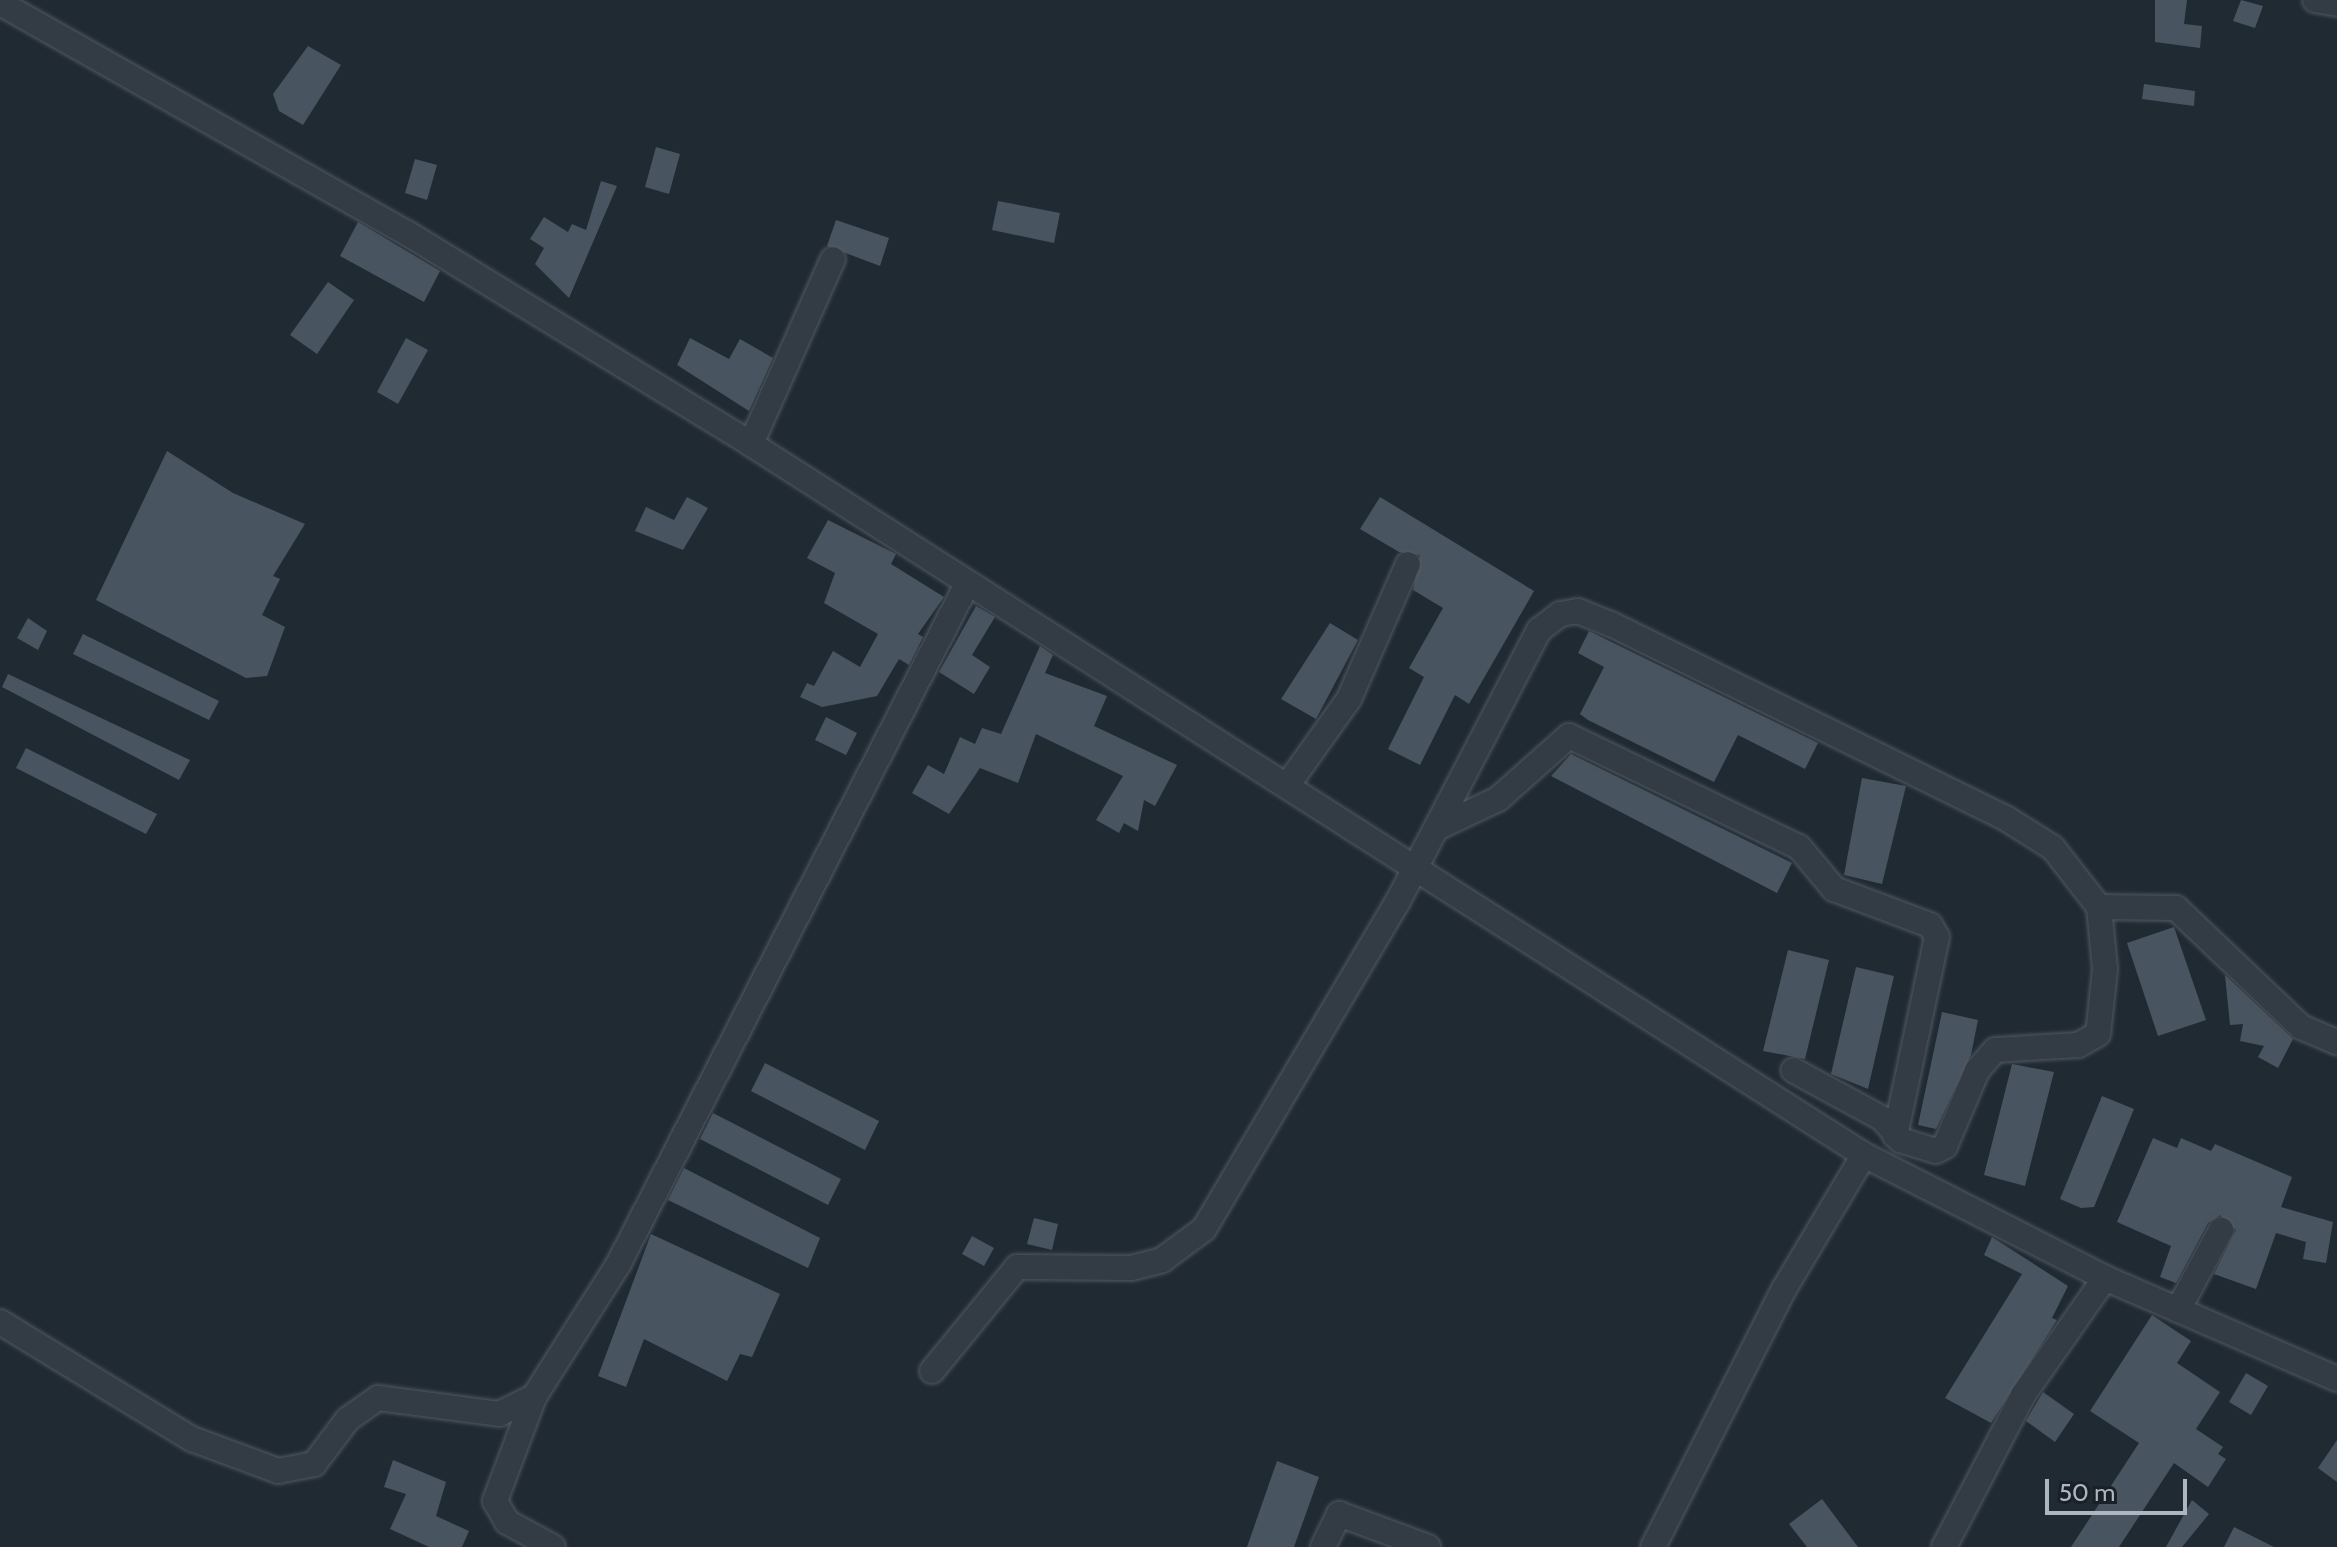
<!DOCTYPE html>
<html>
<head>
<meta charset="utf-8">
<style>
	body { margin:0 }
	#map { position:relative; width:2337px; height:1547px; overflow:hidden; background:#202a33; font-family:Cabin,sans-serif }
	div>[style] { position:absolute }
	[style*='--x'] { left:calc(var(--x)*1px); top:calc(var(--y)*1px); width:calc(var(--w)*1px); rotate:calc(var(--a)*1deg) }
	.building>* { inset:0; background:#48545f }
	.roads { filter:drop-shadow(0 0 2px #515962) drop-shadow(0 0 2px #515962) }
	.minor>* { height:24px; margin:-12px; padding:0 12px; transform-origin:12px; border-radius:12px; background:#333b44 }
	span { translate:-50% -50%; white-space:nowrap; text-align:center; line-height:1.15; -webkit-text-stroke:6px #192028; paint-order:stroke }
	.scale { position:absolute; left:2045px; top:1479px; width:142px; height:36px; box-sizing:border-box; border:4px solid #adb6c1; border-top:0; padding-left:10px; font-size:24px; line-height:28px; white-space:nowrap; color:#adb6c1; -webkit-text-stroke:6px #192028; paint-order:stroke }
</style>
</head>
<body>
<div id="map">
	<div class="building">
		<i style="clip-path:polygon(2155px 0,2187px 0,2184px 24px,2202px 26px,2200px 48px,2155px 42px)"></i>
		<i style="clip-path:polygon(2241px 0,2263px 6px,2255px 28px,2233px 21px)"></i>
		<i style="clip-path:polygon(308px 46px,341px 65px,303px 125px,279px 111px,273px 94px)"></i>
		<i style="clip-path:polygon(2144px 84px,2195px 91px,2194px 106px,2142px 99px)"></i>
		<i style="clip-path:polygon(656px 147px,680px 154px,669px 194px,645px 187px)"></i>
		<i style="clip-path:polygon(415px 159px,437px 165px,427px 200px,405px 193px)"></i>
		<i style="clip-path:polygon(601px 181px,617px 186px,569px 298px,535px 264px,544px 248px,530px 239px,544px 217px,568px 232px,572px 224px,586px 230px)"></i>
		<i style="clip-path:polygon(998px 201px,1060px 213px,1054px 243px,992px 230px)"></i>
		<i style="clip-path:polygon(836px 220px,889px 238px,880px 266px,827px 246px)"></i>
		<i style="clip-path:polygon(358px 222px,440px 271px,424px 302px,340px 256px)"></i>
		<i style="clip-path:polygon(328px 282px,354px 300px,317px 354px,290px 335px)"></i>
		<i style="clip-path:polygon(406px 338px,428px 350px,398px 404px,377px 392px)"></i>
		<i style="clip-path:polygon(690px 338px,729px 359px,740px 339px,773px 358px,749px 411px,677px 365px)"></i>
		<i style="clip-path:polygon(167px 451px,233px 493px,305px 524px,273px 576px,280px 579px,262px 615px,285px 627px,267px 676px,246px 678px,96px 600px)"></i>
		<i style="clip-path:polygon(687px 497px,708px 508px,683px 550px,635px 531px,646px 507px,674px 520px)"></i>
		<i style="clip-path:polygon(1380px 497px,1534px 591px,1469px 704px,1455px 695px,1420px 765px,1388px 749px,1424px 677px,1409px 668px,1443px 608px,1413px 590px,1420px 555px,1399px 552px,1360px 529px)"></i>
		<i style="clip-path:polygon(828px 520px,896px 554px,891px 564px,944px 597px,918px 634px,923px 637px,909px 665px,899px 659px,877px 696px,822px 707px,800px 697px,807px 683px,814px 686px,833px 651px,860px 667px,878px 634px,824px 603px,835px 573px,807px 558px)"></i>
		<i style="clip-path:polygon(976px 606px,995px 617px,972px 655px,990px 667px,974px 694px,939px 672px)"></i>
		<i style="clip-path:polygon(28px 618px,47px 631px,38px 650px,17px 638px)"></i>
		<i style="clip-path:polygon(1330px 623px,1358px 640px,1316px 719px,1281px 699px)"></i>
		<i style="clip-path:polygon(1589px 631px,1818px 743px,1805px 769px,1738px 735px,1714px 782px,1588px 720px,1580px 714px,1604px 667px,1578px 653px)"></i>
		<i style="clip-path:polygon(83px 634px,219px 701px,209px 720px,73px 654px)"></i>
		<i style="clip-path:polygon(1040px 646px,1053px 655px,1045px 673px,1107px 696px,1094px 726px,1177px 765px,1155px 806px,1144px 800px,1138px 831px,1124px 823px,1119px 833px,1096px 820px,1123px 776px,1036px 734px,1018px 783px,980px 768px,949px 814px,912px 793px,928px 765px,944px 774px,960px 737px,975px 744px,982px 728px,1001px 734px)"></i>
		<i style="clip-path:polygon(8px 674px,190px 760px,179px 780px,2px 687px)"></i>
		<i style="clip-path:polygon(826px 717px,857px 733px,846px 755px,815px 740px)"></i>
		<i style="clip-path:polygon(26px 748px,157px 814px,146px 834px,16px 768px)"></i>
		<i style="clip-path:polygon(1571px 754px,1792px 863px,1777px 893px,1551px 776px)"></i>
		<i style="clip-path:polygon(1862px 778px,1906px 786px,1882px 884px,1844px 875px)"></i>
		<i style="clip-path:polygon(2174px 927px,2206px 1020px,2158px 1036px,2127px 943px)"></i>
		<i style="clip-path:polygon(1788px 950px,1829px 960px,1805px 1059px,1763px 1051px)"></i>
		<i style="clip-path:polygon(1856px 967px,1894px 976px,1868px 1089px,1831px 1074px)"></i>
		<i style="clip-path:polygon(2225px 975px,2293px 1039px,2278px 1068px,2258px 1057px,2264px 1046px,2240px 1041px,2243px 1024px,2230px 1025px)"></i>
		<i style="clip-path:polygon(1942px 1012px,1978px 1020px,1971px 1055px,1936px 1129px,1918px 1125px)"></i>
		<i style="clip-path:polygon(765px 1063px,879px 1121px,865px 1150px,751px 1091px)"></i>
		<i style="clip-path:polygon(2012px 1064px,2054px 1072px,2025px 1186px,1984px 1175px)"></i>
		<i style="clip-path:polygon(2102px 1096px,2134px 1109px,2094px 1207px,2081px 1208px,2060px 1199px)"></i>
		<i style="clip-path:polygon(713px 1113px,841px 1179px,828px 1205px,700px 1139px)"></i>
		<i style="clip-path:polygon(2153px 1138px,2177px 1148px,2181px 1138px,2211px 1151px,2215px 1144px,2292px 1177px,2281px 1207px,2333px 1222px,2326px 1263px,2303px 1259px,2306px 1242px,2276px 1233px,2256px 1289px,2214px 1274px,2236px 1230px,2220px 1215px,2208px 1223px,2176px 1283px,2160px 1277px,2171px 1246px,2117px 1222px)"></i>
		<i style="clip-path:polygon(684px 1168px,820px 1238px,808px 1268px,668px 1200px)"></i>
		<i style="clip-path:polygon(1034px 1218px,1058px 1224px,1052px 1250px,1027px 1244px)"></i>
		<i style="clip-path:polygon(651px 1234px,780px 1294px,752px 1357px,740px 1354px,727px 1381px,644px 1339px,626px 1387px,598px 1376px)"></i>
		<i style="clip-path:polygon(972px 1236px,994px 1248px,984px 1266px,962px 1254px)"></i>
		<i style="clip-path:polygon(1992px 1237px,2068px 1286px,2052px 1318px,2057px 1320px,1991px 1423px,1945px 1398px,2022px 1274px,1984px 1255px)"></i>
		<i style="clip-path:polygon(2152px 1315px,2191px 1341px,2177px 1363px,2220px 1392px,2196px 1429px,2223px 1447px,2218px 1454px,2226px 1459px,2208px 1487px,2174px 1463px,2119px 1547px,2071px 1547px,2139px 1443px,2090px 1411px)"></i>
		<i style="clip-path:polygon(2246px 1373px,2268px 1386px,2251px 1415px,2229px 1402px)"></i>
		<i style="clip-path:polygon(2043px 1392px,2074px 1414px,2055px 1442px,2026px 1421px)"></i>
		<i style="clip-path:polygon(2337px 1440px,2337px 1482px,2318px 1468px)"></i>
		<i style="clip-path:polygon(393px 1460px,446px 1482px,436px 1516px,469px 1531px,462px 1547px,429px 1547px,390px 1529px,406px 1494px,384px 1487px)"></i>
		<i style="clip-path:polygon(1277px 1461px,1319px 1477px,1294px 1547px,1247px 1547px)"></i>
		<i style="clip-path:polygon(1822px 1499px,1858px 1547px,1807px 1547px,1789px 1524px)"></i>
		<i style="clip-path:polygon(2192px 1500px,2209px 1514px,2182px 1547px,2166px 1547px)"></i>
		<i style="clip-path:polygon(2234px 1527px,2274px 1547px,2224px 1547px)"></i>
	</div>
	<div class="roads">
		<div class="minor">
			<i style="--x:2315;--y:0;--w:22;--a:10"></i>
			<i style="--x:0;--y:3;--w:467;--a:29.5"></i>
			<i style="--x:407;--y:233;--w:404;--a:31.5"></i>
			<i style="--x:751;--y:444;--w:1321;--a:32.57"></i>
			<i style="--x:1864;--y:1155;--w:271;--a:27"></i>
			<i style="--x:2105;--y:1278;--w:253;--a:23.5"></i>
			<i style="--x:751;--y:444;--w:202;--a:-66.1"></i>
			<i style="--x:1289;--y:783;--w:103;--a:-54.5"></i>
			<i style="--x:1349;--y:699;--w:147;--a:-66.4"></i>
			<i style="--x:1437;--y:828;--w:68;--a:-25.4"></i>
			<i style="--x:1498;--y:799;--w:95;--a:-41.6"></i>
			<i style="--x:1569;--y:736;--w:255;--a:25.8"></i>
			<i style="--x:1799;--y:847;--w:55;--a:50.2"></i>
			<i style="--x:1834;--y:889;--w:103;--a:20.6"></i>
			<i style="--x:1930;--y:925;--w:14;--a:60"></i>
			<i style="--x:1937;--y:937;--w:203;--a:101.9"></i>
			<i style="--x:2099;--y:907;--w:77;--a:0.7"></i>
			<i style="--x:2176;--y:908;--w:173;--a:43.6"></i>
			<i style="--x:2301;--y:1027;--w:39;--a:23"></i>
			<i style="--x:2178;--y:1310;--w:91;--a:-61.7"></i>
			<i style="--x:0;--y:1322;--w:225;--a:31.4"></i>
			<i style="--x:192;--y:1439;--w:92;--a:20.4"></i>
			<i style="--x:278;--y:1471;--w:37;--a:-11"></i>
			<i style="--x:314;--y:1464;--w:56;--a:-52.9"></i>
			<i style="--x:348;--y:1419;--w:37;--a:-35"></i>
			<i style="--x:378;--y:1398;--w:122;--a:7.5"></i>
			<i style="--x:499;--y:1414;--w:39;--a:-26"></i>
			<i style="--x:534;--y:1397;--w:159;--a:-57.6"></i>
			<i style="--x:619;--y:1263;--w:763;--a:-62.86"></i>
			<i style="--x:932;--y:1371;--w:134;--a:-50.7"></i>
			<i style="--x:1017;--y:1267;--w:114;--a:0.5"></i>
			<i style="--x:1131;--y:1268;--w:32;--a:-14"></i>
			<i style="--x:1162;--y:1260;--w:52;--a:-36.4"></i>
			<i style="--x:1204;--y:1229;--w:379;--a:-59.4"></i>
			<i style="--x:1397;--y:903;--w:308;--a:-62.5"></i>
			<i style="--x:1539;--y:630;--w:26;--a:-37"></i>
			<i style="--x:1560;--y:614;--w:18;--a:-9"></i>
			<i style="--x:1578;--y:611;--w:35;--a:22"></i>
			<i style="--x:1611;--y:624;--w:441;--a:26.2"></i>
			<i style="--x:2007;--y:819;--w:54;--a:32.2"></i>
			<i style="--x:2053;--y:848;--w:75;--a:52.1"></i>
			<i style="--x:2099;--y:907;--w:62;--a:84.5"></i>
			<i style="--x:2105;--y:969;--w:65;--a:96.1"></i>
			<i style="--x:2098;--y:1034;--w:23;--a:151"></i>
			<i style="--x:2078;--y:1045;--w:83;--a:176.6"></i>
			<i style="--x:1995;--y:1050;--w:28;--a:131"></i>
			<i style="--x:1977;--y:1071;--w:82;--a:113.1"></i>
			<i style="--x:1945;--y:1146;--w:10;--a:151"></i>
			<i style="--x:1936;--y:1151;--w:37;--a:-163"></i>
			<i style="--x:1901;--y:1140;--w:28;--a:-131"></i>
			<i style="--x:1883;--y:1119;--w:102;--a:-151.4"></i>
			<i style="--x:534;--y:1397;--w:111;--a:110.6"></i>
			<i style="--x:495;--y:1501;--w:24;--a:60"></i>
			<i style="--x:507;--y:1522;--w:52;--a:28.5"></i>
			<i style="--x:1323;--y:1547;--w:37;--a:-64"></i>
			<i style="--x:1339;--y:1514;--w:95;--a:20.3"></i>
			<i style="--x:1653;--y:1547;--w:289;--a:-63.1"></i>
			<i style="--x:1784;--y:1289;--w:156;--a:-59.2"></i>
			<i style="--x:1944;--y:1547;--w:171;--a:-62.5"></i>
			<i style="--x:2023;--y:1395;--w:143;--a:-55"></i>
		</div>
	</div>
	<div class="scale">50 m</div>
</div>
</body>
</html>
